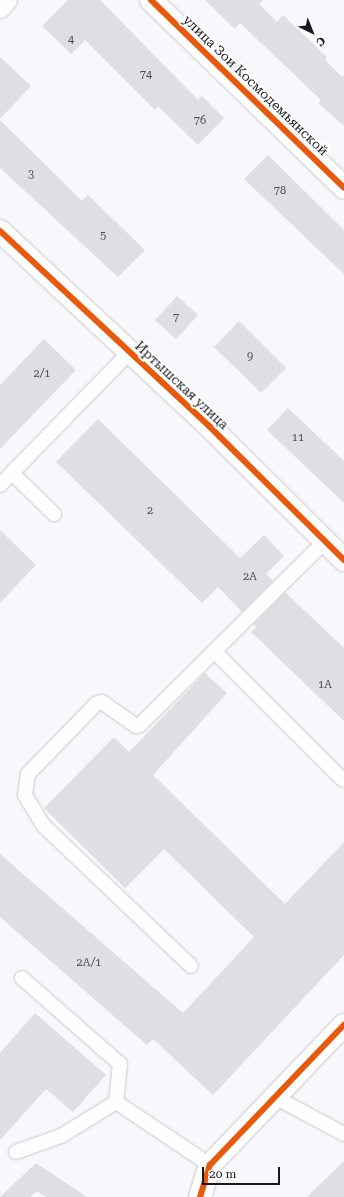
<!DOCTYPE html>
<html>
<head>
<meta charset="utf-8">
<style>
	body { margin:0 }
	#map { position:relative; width:344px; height:1197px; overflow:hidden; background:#f8f8fc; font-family:"Roboto Serif",serif }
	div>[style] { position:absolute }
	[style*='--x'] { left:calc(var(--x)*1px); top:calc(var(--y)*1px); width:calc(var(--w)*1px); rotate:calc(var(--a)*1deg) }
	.building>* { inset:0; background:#dfdee2 }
	.roads { filter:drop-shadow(0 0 1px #c8c8cc) drop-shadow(0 0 1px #c8c8cc) }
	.service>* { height:14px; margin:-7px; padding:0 7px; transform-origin:7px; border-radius:7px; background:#fefeff }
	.minor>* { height:22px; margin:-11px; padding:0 11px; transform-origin:11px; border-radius:11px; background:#fefeff }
	.cycleway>* { height:6px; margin:-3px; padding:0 3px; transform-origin:3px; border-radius:3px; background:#e8590c }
	span { translate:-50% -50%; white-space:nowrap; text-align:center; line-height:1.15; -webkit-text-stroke:4px #fff; paint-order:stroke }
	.number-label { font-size:11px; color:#4c4b4f }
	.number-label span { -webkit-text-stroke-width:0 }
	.street-label { font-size:13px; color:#19191d }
	.north { position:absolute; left:292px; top:12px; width:40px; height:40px; -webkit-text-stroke:3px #fff; paint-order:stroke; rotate:137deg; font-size:11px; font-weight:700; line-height:16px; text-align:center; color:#19191d }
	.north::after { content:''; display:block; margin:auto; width:14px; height:18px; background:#19191d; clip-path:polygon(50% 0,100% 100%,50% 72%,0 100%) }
	.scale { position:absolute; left:202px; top:1167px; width:78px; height:18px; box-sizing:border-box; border:2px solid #19191d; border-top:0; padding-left:5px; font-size:12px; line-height:14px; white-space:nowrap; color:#19191d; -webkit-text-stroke:3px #fff; paint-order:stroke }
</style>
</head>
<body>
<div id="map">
	<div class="building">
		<i style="clip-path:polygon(68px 0,100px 0,198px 100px,202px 96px,224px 118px,198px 145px,158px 106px,155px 110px,85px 40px,71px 54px,42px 26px)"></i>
		<i style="clip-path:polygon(205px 0,263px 0,259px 4px,277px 22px,283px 15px,327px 57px,325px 60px,342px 77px,344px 75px,344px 126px,318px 103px,321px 100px,240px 23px,235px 29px)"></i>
		<i style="clip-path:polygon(0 57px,31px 86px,0 119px)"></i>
		<i style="clip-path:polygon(0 120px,82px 201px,88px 195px,145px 250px,118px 277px,0 168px)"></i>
		<i style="clip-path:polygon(268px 155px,344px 230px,344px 274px,244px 179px)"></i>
		<i style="clip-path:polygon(177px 296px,198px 315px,176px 339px,155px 320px)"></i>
		<i style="clip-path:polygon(239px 321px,286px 368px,261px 393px,214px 347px)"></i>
		<i style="clip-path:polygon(44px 339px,76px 370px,0 449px,0 385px)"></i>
		<i style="clip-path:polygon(288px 408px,344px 461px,344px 503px,267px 430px)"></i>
		<i style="clip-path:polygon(98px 419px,240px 558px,264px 535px,284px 556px,266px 574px,273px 581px,242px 612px,218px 587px,202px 603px,56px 462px)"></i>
		<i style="clip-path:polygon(0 530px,36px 565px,0 603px)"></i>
		<i style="clip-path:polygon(285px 592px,344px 648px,344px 721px,251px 632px,256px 627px,253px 624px)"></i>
		<i style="clip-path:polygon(205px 673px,227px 693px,153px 775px,285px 904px,344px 842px,344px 955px,213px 1095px,153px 1039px,147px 1045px,0 917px,0 854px,183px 1013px,254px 937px,164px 849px,125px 888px,44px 808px,114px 737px,129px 752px)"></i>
		<i style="clip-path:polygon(35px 1013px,106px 1075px,73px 1112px,46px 1089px,0 1140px,0 1053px)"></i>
		<i style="clip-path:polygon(344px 1161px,344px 1197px,307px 1197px)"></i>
		<i style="clip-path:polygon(36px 1163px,87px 1197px,46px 1197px,37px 1191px,30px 1197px,0 1197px)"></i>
	</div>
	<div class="roads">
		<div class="service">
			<i style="--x:12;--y:473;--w:59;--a:44.3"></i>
			<i style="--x:0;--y:485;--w:185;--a:-45.7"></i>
			<i style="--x:214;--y:651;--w:182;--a:45"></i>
			<i style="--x:191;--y:966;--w:204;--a:-136.4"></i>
			<i style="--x:43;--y:825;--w:35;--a:-121"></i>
			<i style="--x:25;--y:795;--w:21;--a:-82"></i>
			<i style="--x:28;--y:774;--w:98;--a:-45.8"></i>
			<i style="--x:96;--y:704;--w:6;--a:-18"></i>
			<i style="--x:102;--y:702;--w:42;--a:35.2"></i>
			<i style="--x:136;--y:726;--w:4;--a:-14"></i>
			<i style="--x:140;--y:725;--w:261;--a:-44.8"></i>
			<i style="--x:22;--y:978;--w:130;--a:41.3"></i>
			<i style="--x:120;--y:1064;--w:38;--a:96"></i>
			<i style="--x:116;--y:1102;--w:113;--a:33.8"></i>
			<i style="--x:275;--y:1097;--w:78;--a:28.2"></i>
			<i style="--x:16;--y:1152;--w:48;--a:-19.6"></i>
			<i style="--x:61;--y:1136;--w:65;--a:-31.7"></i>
		</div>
		<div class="minor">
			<i style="--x:151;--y:0;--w:269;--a:44.2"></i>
			<i style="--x:0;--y:7;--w:9;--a:-49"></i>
			<i style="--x:0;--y:231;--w:287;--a:43"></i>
			<i style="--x:210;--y:427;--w:189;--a:44.8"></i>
			<i style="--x:200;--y:1197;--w:34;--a:-73"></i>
			<i style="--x:210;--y:1165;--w:194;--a:-46.3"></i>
		</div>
	</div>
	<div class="cycleway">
		<i style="--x:151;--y:0;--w:269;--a:44.2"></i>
		<i style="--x:0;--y:231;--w:287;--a:43"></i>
		<i style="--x:210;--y:427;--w:189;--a:44.8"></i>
		<i style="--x:200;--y:1197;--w:34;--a:-73"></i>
		<i style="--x:210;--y:1165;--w:194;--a:-46.3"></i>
	</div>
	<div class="number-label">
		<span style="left:71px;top:40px">4</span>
		<span style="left:146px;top:75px">74</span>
		<span style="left:200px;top:121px">76</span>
		<span style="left:31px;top:175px">3</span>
		<span style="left:280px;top:191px">78</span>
		<span style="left:103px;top:236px">5</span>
		<span style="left:176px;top:318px">7</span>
		<span style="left:250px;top:357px">9</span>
		<span style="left:42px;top:374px">2/1</span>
		<span style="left:298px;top:438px">11</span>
		<span style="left:150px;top:511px">2</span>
		<span style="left:250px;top:577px">2А</span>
		<span style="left:325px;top:685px">1А</span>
		<span style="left:89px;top:963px">2А/1</span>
	</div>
	<div class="street-label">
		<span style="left:255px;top:86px;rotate:44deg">улица Зои Космодемьянской</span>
		<span style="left:181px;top:386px;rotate:43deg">Иртышская улица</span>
	</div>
	<div class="north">С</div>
	<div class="scale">20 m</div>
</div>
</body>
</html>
